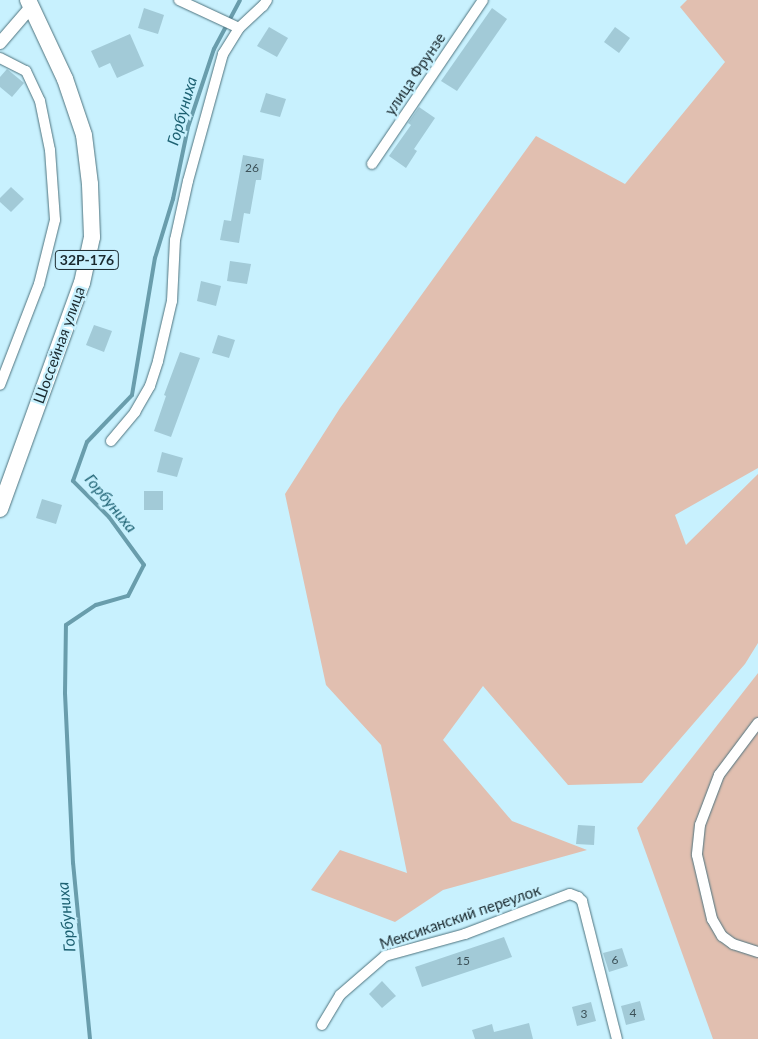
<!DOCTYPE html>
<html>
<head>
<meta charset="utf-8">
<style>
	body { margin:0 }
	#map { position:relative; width:758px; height:1039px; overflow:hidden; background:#c8f1fe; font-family:Lato,sans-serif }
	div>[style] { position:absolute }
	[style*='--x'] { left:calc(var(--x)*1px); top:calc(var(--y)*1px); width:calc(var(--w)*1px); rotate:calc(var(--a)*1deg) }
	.green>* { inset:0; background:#e1bfb0 }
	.stream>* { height:4px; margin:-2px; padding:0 2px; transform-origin:2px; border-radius:2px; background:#699dac }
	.building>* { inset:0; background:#a2cad7 }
	.roads { filter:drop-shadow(0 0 1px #4e737e) drop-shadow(0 0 1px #4e737e) }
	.minor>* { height:10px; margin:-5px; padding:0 5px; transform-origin:5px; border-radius:5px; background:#fff }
	.tertiary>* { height:12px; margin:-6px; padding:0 6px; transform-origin:6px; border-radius:6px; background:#fff }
	.primary>* { height:16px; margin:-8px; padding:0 8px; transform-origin:8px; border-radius:8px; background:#fff }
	span { translate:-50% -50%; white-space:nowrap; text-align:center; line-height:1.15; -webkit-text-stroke:4.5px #c8f1fe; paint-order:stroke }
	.number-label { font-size:12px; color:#3c5158 }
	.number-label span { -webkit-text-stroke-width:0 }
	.shield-label span { padding:1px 4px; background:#c8f1fe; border:1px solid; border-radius:4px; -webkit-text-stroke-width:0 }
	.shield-label { font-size:14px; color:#1a292e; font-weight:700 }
	.street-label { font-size:15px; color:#1a292e }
	.water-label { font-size:16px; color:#1d6172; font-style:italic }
</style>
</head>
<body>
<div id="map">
	<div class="green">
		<i style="clip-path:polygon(687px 0,758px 0,758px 468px,675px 515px,686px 545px,758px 474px,758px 643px,745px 664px,642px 783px,568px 785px,483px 686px,443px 740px,512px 821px,587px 850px,443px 890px,395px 922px,311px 890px,340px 850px,407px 873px,381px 745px,326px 685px,285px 494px,340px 408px,536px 136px,625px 184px,725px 62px,680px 7px)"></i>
		<i style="clip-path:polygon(758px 673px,758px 1039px,713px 1039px,637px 828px)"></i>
	</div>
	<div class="stream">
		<i style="--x:90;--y:1039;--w:177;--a:-95.5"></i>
		<i style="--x:73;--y:863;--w:170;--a:-92.7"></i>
		<i style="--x:65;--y:693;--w:68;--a:-89.2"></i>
		<i style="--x:66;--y:625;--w:36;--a:-34"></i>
		<i style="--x:96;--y:605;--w:33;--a:-16"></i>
		<i style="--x:128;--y:596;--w:35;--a:-63"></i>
		<i style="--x:144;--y:565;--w:59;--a:-126.1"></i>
		<i style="--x:109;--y:517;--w:51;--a:-135"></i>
		<i style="--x:73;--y:481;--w:41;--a:-70.3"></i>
		<i style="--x:87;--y:442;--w:65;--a:-46.2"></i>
		<i style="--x:132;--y:395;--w:139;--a:-80.5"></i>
		<i style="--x:155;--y:258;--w:62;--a:-73"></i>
		<i style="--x:173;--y:199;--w:74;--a:-78.2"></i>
		<i style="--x:188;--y:127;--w:82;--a:-71.6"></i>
		<i style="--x:214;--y:49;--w:55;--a:-62"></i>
	</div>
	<div class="building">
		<i style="clip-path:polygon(144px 8px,164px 15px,158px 34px,138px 28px)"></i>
		<i style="clip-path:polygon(492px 8px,507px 19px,457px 91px,441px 81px)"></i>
		<i style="clip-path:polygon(269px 27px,288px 38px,277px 57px,257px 46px)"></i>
		<i style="clip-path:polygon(615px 27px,630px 38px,619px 53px,604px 42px)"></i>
		<i style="clip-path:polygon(130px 34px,144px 66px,117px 78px,110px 63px,99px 68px,91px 51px)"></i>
		<i style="clip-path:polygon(7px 69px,24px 83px,12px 97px,0 87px,0 77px)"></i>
		<i style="clip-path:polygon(266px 93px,286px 99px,280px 117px,260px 112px)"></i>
		<i style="clip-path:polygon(419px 107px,435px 118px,414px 149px,417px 151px,406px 168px,389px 156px,411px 125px,408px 123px)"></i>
		<i style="clip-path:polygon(243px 155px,264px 159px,261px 180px,256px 180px,250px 214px,244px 213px,239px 243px,220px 240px,224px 220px,231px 221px)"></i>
		<i style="clip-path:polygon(11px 187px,24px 199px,11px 212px,0 202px,0 198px)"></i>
		<i style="clip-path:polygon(230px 261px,251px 264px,247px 284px,227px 281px)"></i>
		<i style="clip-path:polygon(201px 281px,221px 286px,216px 306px,197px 301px)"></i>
		<i style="clip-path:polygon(94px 325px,112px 331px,104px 352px,86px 345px)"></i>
		<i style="clip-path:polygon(218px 335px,235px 340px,229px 358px,212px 353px)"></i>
		<i style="clip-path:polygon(180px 352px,200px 358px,171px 437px,154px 431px,166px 396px,164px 395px)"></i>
		<i style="clip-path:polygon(162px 452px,183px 458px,177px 477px,157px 472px)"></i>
		<i style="clip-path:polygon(144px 491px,163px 491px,163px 510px,144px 510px)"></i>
		<i style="clip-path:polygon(42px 499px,62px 505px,56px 524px,36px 518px)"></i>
		<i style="clip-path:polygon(578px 825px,595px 826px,594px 845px,576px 844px)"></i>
		<i style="clip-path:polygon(504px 937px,512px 957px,422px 987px,415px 967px)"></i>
		<i style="clip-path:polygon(622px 948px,628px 966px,609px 972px,603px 953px)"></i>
		<i style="clip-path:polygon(382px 981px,396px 996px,382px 1008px,369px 994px)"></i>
		<i style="clip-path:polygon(640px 1001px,645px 1020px,626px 1025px,621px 1006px)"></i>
		<i style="clip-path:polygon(591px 1002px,596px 1021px,577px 1026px,572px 1007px)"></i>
		<i style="clip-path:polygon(529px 1023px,533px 1039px,475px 1039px,472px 1030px,492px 1024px,494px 1032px)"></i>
	</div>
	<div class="roads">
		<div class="minor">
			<i style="--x:179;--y:0;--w:66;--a:25"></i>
			<i style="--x:0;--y:58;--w:29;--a:27"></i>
			<i style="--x:26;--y:71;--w:33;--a:65"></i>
			<i style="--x:40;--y:101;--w:50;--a:78.5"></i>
			<i style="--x:50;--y:150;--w:70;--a:85.9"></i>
			<i style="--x:55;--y:220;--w:66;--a:104"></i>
			<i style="--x:39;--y:284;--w:108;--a:111.1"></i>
			<i style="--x:372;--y:164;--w:198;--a:-55.9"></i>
			<i style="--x:111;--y:441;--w:38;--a:-50"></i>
			<i style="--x:135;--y:412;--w:30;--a:-60"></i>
			<i style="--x:150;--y:386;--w:26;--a:-72"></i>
			<i style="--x:158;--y:361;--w:62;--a:-76.9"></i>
			<i style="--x:172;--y:301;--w:61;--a:-87.2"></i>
			<i style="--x:175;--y:240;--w:60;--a:-77.6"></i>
			<i style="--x:188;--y:181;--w:132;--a:-74.6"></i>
			<i style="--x:223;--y:54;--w:31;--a:-58"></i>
			<i style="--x:239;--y:28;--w:33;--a:-43"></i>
			<i style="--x:263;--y:6;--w:7;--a:-56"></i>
			<i style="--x:758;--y:723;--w:65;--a:126.9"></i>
			<i style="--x:719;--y:775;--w:53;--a:110.8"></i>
			<i style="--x:700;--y:825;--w:30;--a:96"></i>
			<i style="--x:697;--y:855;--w:66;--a:76.8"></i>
			<i style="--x:712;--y:919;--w:20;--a:60"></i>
			<i style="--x:722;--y:936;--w:14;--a:36"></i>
			<i style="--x:733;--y:944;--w:26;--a:18"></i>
			<i style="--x:322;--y:1025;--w:35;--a:-59"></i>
			<i style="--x:340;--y:995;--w:60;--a:-40.9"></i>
			<i style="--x:385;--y:956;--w:83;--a:-15.4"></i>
			<i style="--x:465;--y:934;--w:112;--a:-20.9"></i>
			<i style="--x:570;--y:894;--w:9;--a:21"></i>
			<i style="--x:578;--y:897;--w:6;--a:45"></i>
			<i style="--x:582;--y:901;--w:142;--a:75.8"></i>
		</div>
		<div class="tertiary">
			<i style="--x:0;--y:43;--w:48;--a:-49.3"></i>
		</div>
		<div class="primary">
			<i style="--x:0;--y:509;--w:240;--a:-70.1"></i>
			<i style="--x:82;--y:283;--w:47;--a:-77.7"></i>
			<i style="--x:92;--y:237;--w:53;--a:-92.2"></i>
			<i style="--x:90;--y:184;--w:49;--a:-97"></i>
			<i style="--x:84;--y:135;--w:59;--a:-108.7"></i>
			<i style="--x:65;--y:79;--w:87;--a:-115.1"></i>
		</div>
	</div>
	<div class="number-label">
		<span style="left:252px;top:168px">26</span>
		<span style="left:615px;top:960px">6</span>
		<span style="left:463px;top:961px">15</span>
		<span style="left:633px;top:1013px">4</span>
		<span style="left:584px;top:1014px">3</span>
	</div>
	<div class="shield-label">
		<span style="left:87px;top:260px">32Р-176</span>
	</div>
	<div class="street-label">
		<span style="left:415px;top:74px;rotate:-56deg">улица Фрунзе</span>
		<span style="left:59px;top:345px;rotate:-70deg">Шоссейная улица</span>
		<span style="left:460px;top:917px;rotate:-19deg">Мексиканский переулок</span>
	</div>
	<div class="water-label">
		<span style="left:182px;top:111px;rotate:-74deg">Горбуниха</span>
		<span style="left:111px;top:503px;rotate:50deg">Горбуниха</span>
		<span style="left:66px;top:917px;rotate:-96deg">Горбуниха</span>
	</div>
</div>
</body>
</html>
